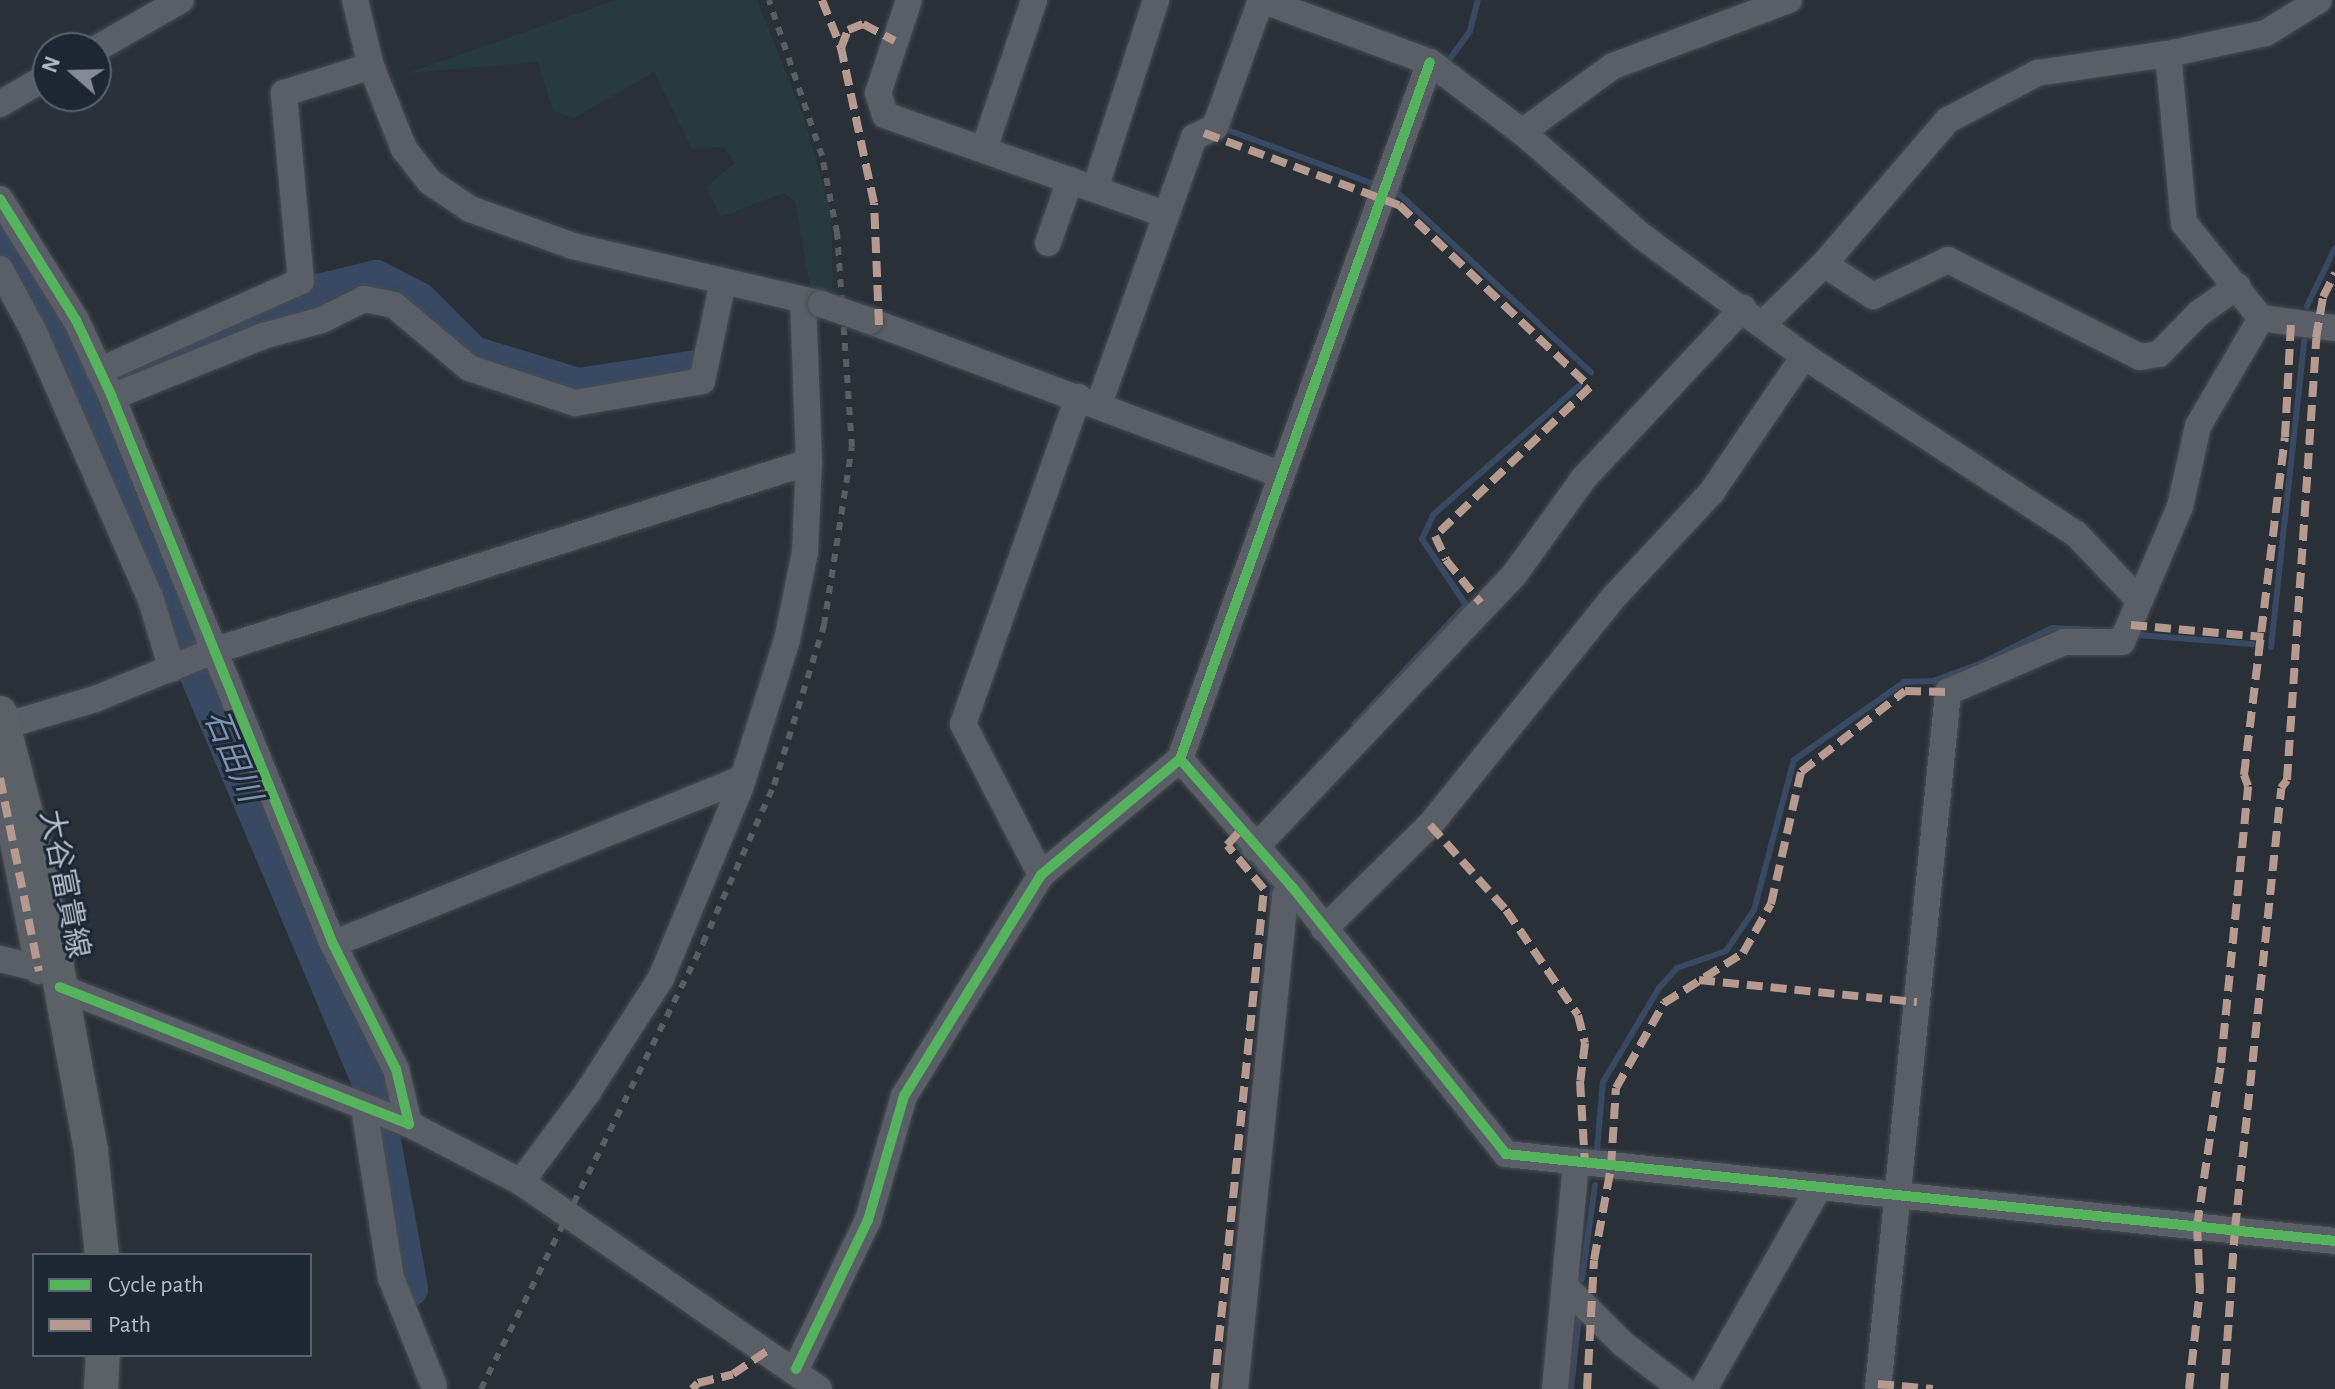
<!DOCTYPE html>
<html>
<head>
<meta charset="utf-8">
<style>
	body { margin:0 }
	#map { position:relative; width:2335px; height:1389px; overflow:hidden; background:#2a3038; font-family:"Alegreya Sans","Noto Sans JP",sans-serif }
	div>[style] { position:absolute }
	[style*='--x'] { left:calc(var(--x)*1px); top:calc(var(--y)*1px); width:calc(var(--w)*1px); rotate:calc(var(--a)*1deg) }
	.green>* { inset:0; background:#273a3e }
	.stream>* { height:6px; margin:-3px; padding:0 3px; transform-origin:3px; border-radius:3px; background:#384963 }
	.river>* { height:36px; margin:-18px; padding:0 18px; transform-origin:18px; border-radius:18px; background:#384963 }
	.roads { filter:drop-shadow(0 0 2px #484c53) drop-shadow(0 0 2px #484c53) }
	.minor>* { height:26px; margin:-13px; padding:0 13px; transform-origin:13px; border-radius:13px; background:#5a5e66 }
	.major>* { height:34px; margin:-17px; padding:0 17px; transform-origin:17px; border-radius:17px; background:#5c6168 }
	.rail>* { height:6px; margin-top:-3px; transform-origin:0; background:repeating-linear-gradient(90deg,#595d64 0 8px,transparent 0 16px) }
	.bridges { filter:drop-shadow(0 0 2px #484c53) drop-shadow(0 0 2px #484c53) }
	.minor-bridge>* { height:26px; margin:-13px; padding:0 13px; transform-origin:13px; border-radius:13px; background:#5a5e66 }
	.quiet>* { height:8px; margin-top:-4px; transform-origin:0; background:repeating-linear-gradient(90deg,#b69a8f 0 16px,transparent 0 24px) }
	.cycleway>* { height:10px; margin:-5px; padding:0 5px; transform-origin:5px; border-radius:5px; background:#56b35d }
	span { translate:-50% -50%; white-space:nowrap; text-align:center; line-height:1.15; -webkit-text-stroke:6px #1d2633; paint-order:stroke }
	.street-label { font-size:30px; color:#b4bcc9 }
	.water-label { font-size:32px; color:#7c92b1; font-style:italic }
	.legend { position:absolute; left:32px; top:1253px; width:280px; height:104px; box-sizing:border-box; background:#1d2633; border:2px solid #59626f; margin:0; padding:10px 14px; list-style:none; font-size:24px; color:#b4bcc9 }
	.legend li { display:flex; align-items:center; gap:16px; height:40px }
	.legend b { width:40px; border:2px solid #59626f }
	.north { position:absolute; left:32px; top:32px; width:80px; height:80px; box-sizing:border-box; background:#1d2633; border:2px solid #59626f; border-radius:50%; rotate:290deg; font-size:22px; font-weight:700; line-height:32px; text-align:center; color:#b4bcc9 }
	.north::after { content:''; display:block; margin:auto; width:28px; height:36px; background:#848b96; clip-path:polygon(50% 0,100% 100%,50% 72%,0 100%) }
</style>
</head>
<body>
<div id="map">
	<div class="green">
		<i style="clip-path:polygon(616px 0,757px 0,803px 115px,831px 212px,833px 295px,810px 286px,795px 201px,783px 193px,721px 217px,706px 187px,735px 163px,724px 147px,692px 149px,654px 72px,574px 118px,553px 111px,538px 62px,408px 73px)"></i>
	</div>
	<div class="stream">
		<i style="--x:1449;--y:60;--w:36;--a:-54"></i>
		<i style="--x:1470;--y:31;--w:32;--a:-76"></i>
		<i style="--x:1225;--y:129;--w:156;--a:20.3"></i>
		<i style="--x:1399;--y:185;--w:7;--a:106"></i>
		<i style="--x:1397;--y:192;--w:265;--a:42.9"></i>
		<i style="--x:2307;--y:306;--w:64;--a:-64.2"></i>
		<i style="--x:2139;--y:635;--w:114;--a:4.5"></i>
		<i style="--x:2271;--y:647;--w:308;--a:-83.8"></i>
		<i style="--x:1355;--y:724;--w:163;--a:-47"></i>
		<i style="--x:1466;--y:605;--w:79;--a:-123.7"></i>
		<i style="--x:1422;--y:539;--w:26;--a:-65"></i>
		<i style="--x:1433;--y:515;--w:195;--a:-41.5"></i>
		<i style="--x:1239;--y:847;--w:52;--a:47.4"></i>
		<i style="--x:1274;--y:885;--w:13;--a:99"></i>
		<i style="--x:1597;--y:1150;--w:68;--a:-85"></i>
		<i style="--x:1603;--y:1082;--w:109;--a:-59.2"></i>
		<i style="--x:1659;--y:988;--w:27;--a:-48"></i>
		<i style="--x:1677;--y:968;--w:52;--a:-19.1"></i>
		<i style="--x:1726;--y:951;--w:50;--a:-55.7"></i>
		<i style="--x:1754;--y:910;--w:155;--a:-75.1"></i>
		<i style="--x:1794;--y:760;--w:135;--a:-35.3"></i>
		<i style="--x:1904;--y:682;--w:29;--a:-2"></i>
		<i style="--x:1933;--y:681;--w:52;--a:-20.2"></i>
		<i style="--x:1982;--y:663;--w:78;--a:-26.6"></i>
		<i style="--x:2052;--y:628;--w:39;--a:3"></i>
		<i style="--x:1582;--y:1279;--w:95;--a:-82.1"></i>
		<i style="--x:1571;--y:1389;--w:72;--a:-83.7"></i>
	</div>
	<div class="river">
		<i style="--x:0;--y:241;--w:42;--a:56.7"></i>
		<i style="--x:23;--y:276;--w:131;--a:64.6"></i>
		<i style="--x:79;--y:394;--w:758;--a:67.09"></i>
		<i style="--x:374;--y:1092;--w:200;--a:79.6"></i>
		<i style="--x:115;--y:381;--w:222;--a:-23.7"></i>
		<i style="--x:318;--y:292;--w:60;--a:-13.6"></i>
		<i style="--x:376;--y:278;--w:48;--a:27.1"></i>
		<i style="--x:419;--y:300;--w:76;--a:45"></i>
		<i style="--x:473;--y:354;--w:110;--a:16.9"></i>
		<i style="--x:578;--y:386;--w:120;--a:-8.6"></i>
	</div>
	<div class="roads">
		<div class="minor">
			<i style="--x:355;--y:0;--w:68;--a:76.4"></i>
			<i style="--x:371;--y:66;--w:89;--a:68.3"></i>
			<i style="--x:404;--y:149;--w:42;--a:51.8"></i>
			<i style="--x:430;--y:182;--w:48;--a:34"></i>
			<i style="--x:470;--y:209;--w:109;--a:19.8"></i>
			<i style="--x:573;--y:246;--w:252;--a:13.1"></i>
			<i style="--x:909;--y:0;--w:98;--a:108.4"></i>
			<i style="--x:878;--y:93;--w:23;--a:72"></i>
			<i style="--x:885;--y:115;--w:297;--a:19.5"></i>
			<i style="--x:1262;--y:0;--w:179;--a:20.3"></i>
			<i style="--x:1430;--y:62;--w:116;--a:37.3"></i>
			<i style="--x:1522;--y:132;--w:160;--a:41"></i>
			<i style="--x:1643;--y:237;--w:200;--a:36.5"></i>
			<i style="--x:1804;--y:356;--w:324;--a:33.2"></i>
			<i style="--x:2075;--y:533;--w:93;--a:46.3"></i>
			<i style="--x:96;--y:49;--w:98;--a:-30"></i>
			<i style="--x:2168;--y:54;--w:170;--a:84.6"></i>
			<i style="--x:2184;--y:223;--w:122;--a:51"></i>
			<i style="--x:2261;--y:318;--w:75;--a:7.7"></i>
			<i style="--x:0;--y:104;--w:56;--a:-30.3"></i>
			<i style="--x:1522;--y:132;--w:112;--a:-36"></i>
			<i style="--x:1613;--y:66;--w:188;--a:-20.6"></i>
			<i style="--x:984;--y:149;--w:157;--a:-71.4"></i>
			<i style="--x:1095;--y:189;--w:199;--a:-72.1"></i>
			<i style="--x:0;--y:199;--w:143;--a:57.9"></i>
			<i style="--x:76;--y:320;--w:85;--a:64.9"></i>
			<i style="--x:112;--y:397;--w:590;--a:68"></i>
			<i style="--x:333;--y:944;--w:140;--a:63.3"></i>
			<i style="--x:396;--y:1069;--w:57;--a:76.7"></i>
			<i style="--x:409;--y:1124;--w:375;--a:-158.6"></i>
			<i style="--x:1048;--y:243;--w:67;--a:-70.8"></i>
			<i style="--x:1824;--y:264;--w:59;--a:33.1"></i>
			<i style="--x:1873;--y:296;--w:83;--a:-25.6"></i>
			<i style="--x:1948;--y:260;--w:215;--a:26.8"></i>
			<i style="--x:2140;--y:357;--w:19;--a:-9"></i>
			<i style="--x:2159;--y:354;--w:57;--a:-45.7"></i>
			<i style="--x:2199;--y:313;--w:47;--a:-34.7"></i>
			<i style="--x:0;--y:269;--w:72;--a:61.6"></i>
			<i style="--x:34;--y:332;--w:289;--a:66.4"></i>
			<i style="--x:150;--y:597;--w:75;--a:73"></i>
			<i style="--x:870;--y:321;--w:439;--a:20.5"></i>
			<i style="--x:1764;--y:323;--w:84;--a:-44.5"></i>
			<i style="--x:1824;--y:264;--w:190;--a:-49.3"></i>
			<i style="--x:1948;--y:120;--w:101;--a:-27.8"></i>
			<i style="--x:2037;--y:73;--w:132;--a:-8.3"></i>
			<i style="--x:2168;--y:54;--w:100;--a:-12.1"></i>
			<i style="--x:2266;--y:33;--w:62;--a:-31.9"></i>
			<i style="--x:99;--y:371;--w:221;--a:-24"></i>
			<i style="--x:301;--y:281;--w:189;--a:-95.2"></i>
			<i style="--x:284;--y:93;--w:91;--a:-17.2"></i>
			<i style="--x:112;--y:397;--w:163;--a:-22"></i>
			<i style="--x:263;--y:336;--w:61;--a:-15.2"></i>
			<i style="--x:322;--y:320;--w:47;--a:-26.6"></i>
			<i style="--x:364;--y:299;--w:31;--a:11"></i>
			<i style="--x:394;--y:305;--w:98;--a:40"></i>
			<i style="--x:469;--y:368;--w:112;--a:18.3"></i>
			<i style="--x:575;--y:403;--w:129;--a:-9.8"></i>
			<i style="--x:702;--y:381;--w:102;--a:-78.1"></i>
			<i style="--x:1099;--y:404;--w:283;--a:-70.4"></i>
			<i style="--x:1194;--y:137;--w:23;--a:-25"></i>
			<i style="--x:1215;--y:127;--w:135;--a:-70.1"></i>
			<i style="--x:4;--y:726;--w:95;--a:-16.5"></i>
			<i style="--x:95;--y:699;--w:127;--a:-22.1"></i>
			<i style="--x:213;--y:651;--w:625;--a:-17.59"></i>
			<i style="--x:809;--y:462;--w:162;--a:-92.1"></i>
			<i style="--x:1180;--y:759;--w:171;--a:48.8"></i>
			<i style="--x:1293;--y:888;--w:341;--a:51.3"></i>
			<i style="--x:1506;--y:1154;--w:834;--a:5.99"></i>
			<i style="--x:0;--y:778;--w:197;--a:78.6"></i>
			<i style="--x:1255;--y:848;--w:376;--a:-46.5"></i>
			<i style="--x:1514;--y:575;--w:120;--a:-54.2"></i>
			<i style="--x:1584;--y:478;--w:233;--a:-46.9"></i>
			<i style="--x:1041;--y:875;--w:170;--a:-117.3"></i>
			<i style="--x:963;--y:724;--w:347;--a:-70.6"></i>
			<i style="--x:1324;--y:929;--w:148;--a:-44.5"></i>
			<i style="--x:1430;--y:825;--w:292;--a:-51.1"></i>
			<i style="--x:1613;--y:598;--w:144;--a:-47"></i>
			<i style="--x:1711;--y:493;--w:166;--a:-55.8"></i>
			<i style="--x:333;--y:944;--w:442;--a:-22"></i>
			<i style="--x:0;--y:959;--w:56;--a:13.5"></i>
			<i style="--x:364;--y:1108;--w:172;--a:81"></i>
			<i style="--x:391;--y:1278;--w:116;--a:68.3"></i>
			<i style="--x:409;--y:1124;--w:126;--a:27.4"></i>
			<i style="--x:521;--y:1182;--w:363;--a:34.8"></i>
			<i style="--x:521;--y:1182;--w:111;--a:-53.4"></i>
			<i style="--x:587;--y:1093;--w:137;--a:-57.2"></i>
			<i style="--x:661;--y:978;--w:206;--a:-67.4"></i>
			<i style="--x:740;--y:788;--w:155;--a:-72.4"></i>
			<i style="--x:787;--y:640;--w:90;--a:-78.4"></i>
			<i style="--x:805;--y:552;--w:90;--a:-87.5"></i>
			<i style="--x:1566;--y:1287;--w:81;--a:45"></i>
			<i style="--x:1623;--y:1344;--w:74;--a:37.3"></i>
			<i style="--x:796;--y:1369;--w:165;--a:-64.2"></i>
			<i style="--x:868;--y:1220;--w:129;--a:-73.8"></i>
			<i style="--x:904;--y:1096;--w:260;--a:-58.2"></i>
			<i style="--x:1041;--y:875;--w:181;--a:-39.8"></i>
			<i style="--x:1180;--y:759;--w:740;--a:-70.27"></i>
			<i style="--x:1235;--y:1389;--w:496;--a:-84.2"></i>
			<i style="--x:1285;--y:896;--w:11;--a:-45"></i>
			<i style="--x:1555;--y:1389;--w:227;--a:-84.7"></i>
			<i style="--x:1704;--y:1389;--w:232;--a:-60.3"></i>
			<i style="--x:1878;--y:1389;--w:701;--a:-84.26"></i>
			<i style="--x:1948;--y:692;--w:126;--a:-23.3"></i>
			<i style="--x:2064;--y:642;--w:58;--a:0"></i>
			<i style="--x:2122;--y:642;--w:147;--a:-66.8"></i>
			<i style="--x:2180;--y:507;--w:83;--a:-77.5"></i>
			<i style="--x:2198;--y:426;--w:125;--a:-59.7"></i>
		</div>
		<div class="major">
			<i style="--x:0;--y:713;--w:139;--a:75.5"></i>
			<i style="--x:35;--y:848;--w:308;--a:79.5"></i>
			<i style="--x:91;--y:1151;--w:105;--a:84"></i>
			<i style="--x:101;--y:1389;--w:34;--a:-87"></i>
		</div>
	</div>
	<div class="rail">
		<i style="--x:481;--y:1389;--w:498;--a:-63.5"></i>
		<i style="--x:703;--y:943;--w:173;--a:-65.8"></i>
		<i style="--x:774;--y:785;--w:168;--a:-72.6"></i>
		<i style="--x:824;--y:625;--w:180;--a:-81.1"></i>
		<i style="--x:852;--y:447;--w:215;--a:-94"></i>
		<i style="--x:837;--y:233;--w:78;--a:-101"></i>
		<i style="--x:822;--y:156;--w:165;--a:-108.8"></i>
	</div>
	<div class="bridges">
		<div class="minor-bridge">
			<i style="--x:821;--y:304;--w:52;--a:19.1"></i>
		</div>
	</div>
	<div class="quiet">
		<i style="--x:822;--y:0;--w:52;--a:68.4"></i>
		<i style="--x:1204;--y:133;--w:208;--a:20.3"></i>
		<i style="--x:1399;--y:205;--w:264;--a:43.6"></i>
		<i style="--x:1590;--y:387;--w:215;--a:136.1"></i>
		<i style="--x:1435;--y:536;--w:26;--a:65"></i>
		<i style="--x:1446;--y:560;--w:55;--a:50.9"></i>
		<i style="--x:879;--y:325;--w:122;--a:-92.3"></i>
		<i style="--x:874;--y:203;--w:158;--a:-102"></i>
		<i style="--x:841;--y:48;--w:19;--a:-69"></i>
		<i style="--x:848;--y:30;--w:16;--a:-22"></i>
		<i style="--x:863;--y:24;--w:36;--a:28"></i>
		<i style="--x:2131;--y:625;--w:133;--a:5.2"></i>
		<i style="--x:0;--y:778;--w:197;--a:78.6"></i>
		<i style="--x:1430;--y:825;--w:114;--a:48.2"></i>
		<i style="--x:1506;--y:910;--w:127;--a:55.6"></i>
		<i style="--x:1578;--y:1015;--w:29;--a:76"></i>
		<i style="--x:1585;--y:1043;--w:38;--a:97"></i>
		<i style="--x:1580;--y:1081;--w:83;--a:86.6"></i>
		<i style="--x:1699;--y:980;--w:219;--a:5.8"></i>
		<i style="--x:1878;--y:1384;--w:55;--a:5.2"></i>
		<i style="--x:692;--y:1389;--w:8;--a:-45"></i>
		<i style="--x:698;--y:1383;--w:36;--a:-14"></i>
		<i style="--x:733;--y:1374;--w:41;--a:-34.1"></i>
		<i style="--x:1214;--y:1389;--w:502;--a:-84.29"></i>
		<i style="--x:1264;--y:889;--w:57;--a:-130.1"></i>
		<i style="--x:1227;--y:845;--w:19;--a:-47"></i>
		<i style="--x:1587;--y:1389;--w:129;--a:-86.9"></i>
		<i style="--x:1594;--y:1260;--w:95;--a:-79.6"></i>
		<i style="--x:1611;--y:1167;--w:79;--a:-86.4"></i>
		<i style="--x:1616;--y:1088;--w:98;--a:-60.5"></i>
		<i style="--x:1664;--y:1003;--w:93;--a:-32.3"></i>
		<i style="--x:1743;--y:953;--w:56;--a:-60.3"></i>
		<i style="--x:1771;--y:904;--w:135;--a:-77.2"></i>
		<i style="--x:1801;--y:772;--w:132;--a:-37.9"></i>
		<i style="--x:1905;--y:691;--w:43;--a:1.3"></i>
		<i style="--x:2189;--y:1389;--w:101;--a:-83.7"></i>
		<i style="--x:2200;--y:1289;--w:63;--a:-92.7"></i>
		<i style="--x:2197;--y:1226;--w:165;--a:-81.6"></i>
		<i style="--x:2221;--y:1063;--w:278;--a:-84.4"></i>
		<i style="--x:2248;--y:786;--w:12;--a:-110"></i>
		<i style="--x:2244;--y:775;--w:340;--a:-83.1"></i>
		<i style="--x:2285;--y:437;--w:114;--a:-87"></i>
		<i style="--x:2224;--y:1389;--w:160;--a:-86.1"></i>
		<i style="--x:2235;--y:1229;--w:443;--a:-84"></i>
		<i style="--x:2281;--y:788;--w:10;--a:-53"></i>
		<i style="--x:2287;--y:780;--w:443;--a:-86.2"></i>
		<i style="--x:2316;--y:338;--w:42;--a:-80.3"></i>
		<i style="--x:2323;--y:297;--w:27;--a:-63"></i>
	</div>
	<div class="cycleway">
		<i style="--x:0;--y:199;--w:143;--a:57.9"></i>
		<i style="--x:76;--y:320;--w:85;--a:64.9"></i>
		<i style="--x:112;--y:397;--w:590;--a:68"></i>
		<i style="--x:333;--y:944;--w:140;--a:63.3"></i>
		<i style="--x:396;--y:1069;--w:57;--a:76.7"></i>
		<i style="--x:409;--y:1124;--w:375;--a:-158.6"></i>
		<i style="--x:1180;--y:759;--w:171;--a:48.8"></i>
		<i style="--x:1293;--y:888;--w:341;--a:51.3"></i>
		<i style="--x:1506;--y:1154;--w:834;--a:5.99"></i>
		<i style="--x:796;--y:1369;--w:165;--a:-64.2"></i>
		<i style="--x:868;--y:1220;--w:129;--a:-73.8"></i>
		<i style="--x:904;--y:1096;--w:260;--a:-58.2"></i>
		<i style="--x:1041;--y:875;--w:181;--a:-39.8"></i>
		<i style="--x:1180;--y:759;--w:740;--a:-70.27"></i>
	</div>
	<div class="street-label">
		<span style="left:64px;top:884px;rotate:79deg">大谷富貴線</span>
	</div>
	<div class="water-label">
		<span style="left:232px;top:756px;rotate:67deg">石田川</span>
	</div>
	<ul class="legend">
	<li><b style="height:10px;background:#56b35d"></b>Cycle path</li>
	<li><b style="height:10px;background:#b69a8f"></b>Path</li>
	</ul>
	<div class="north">N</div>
</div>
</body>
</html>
